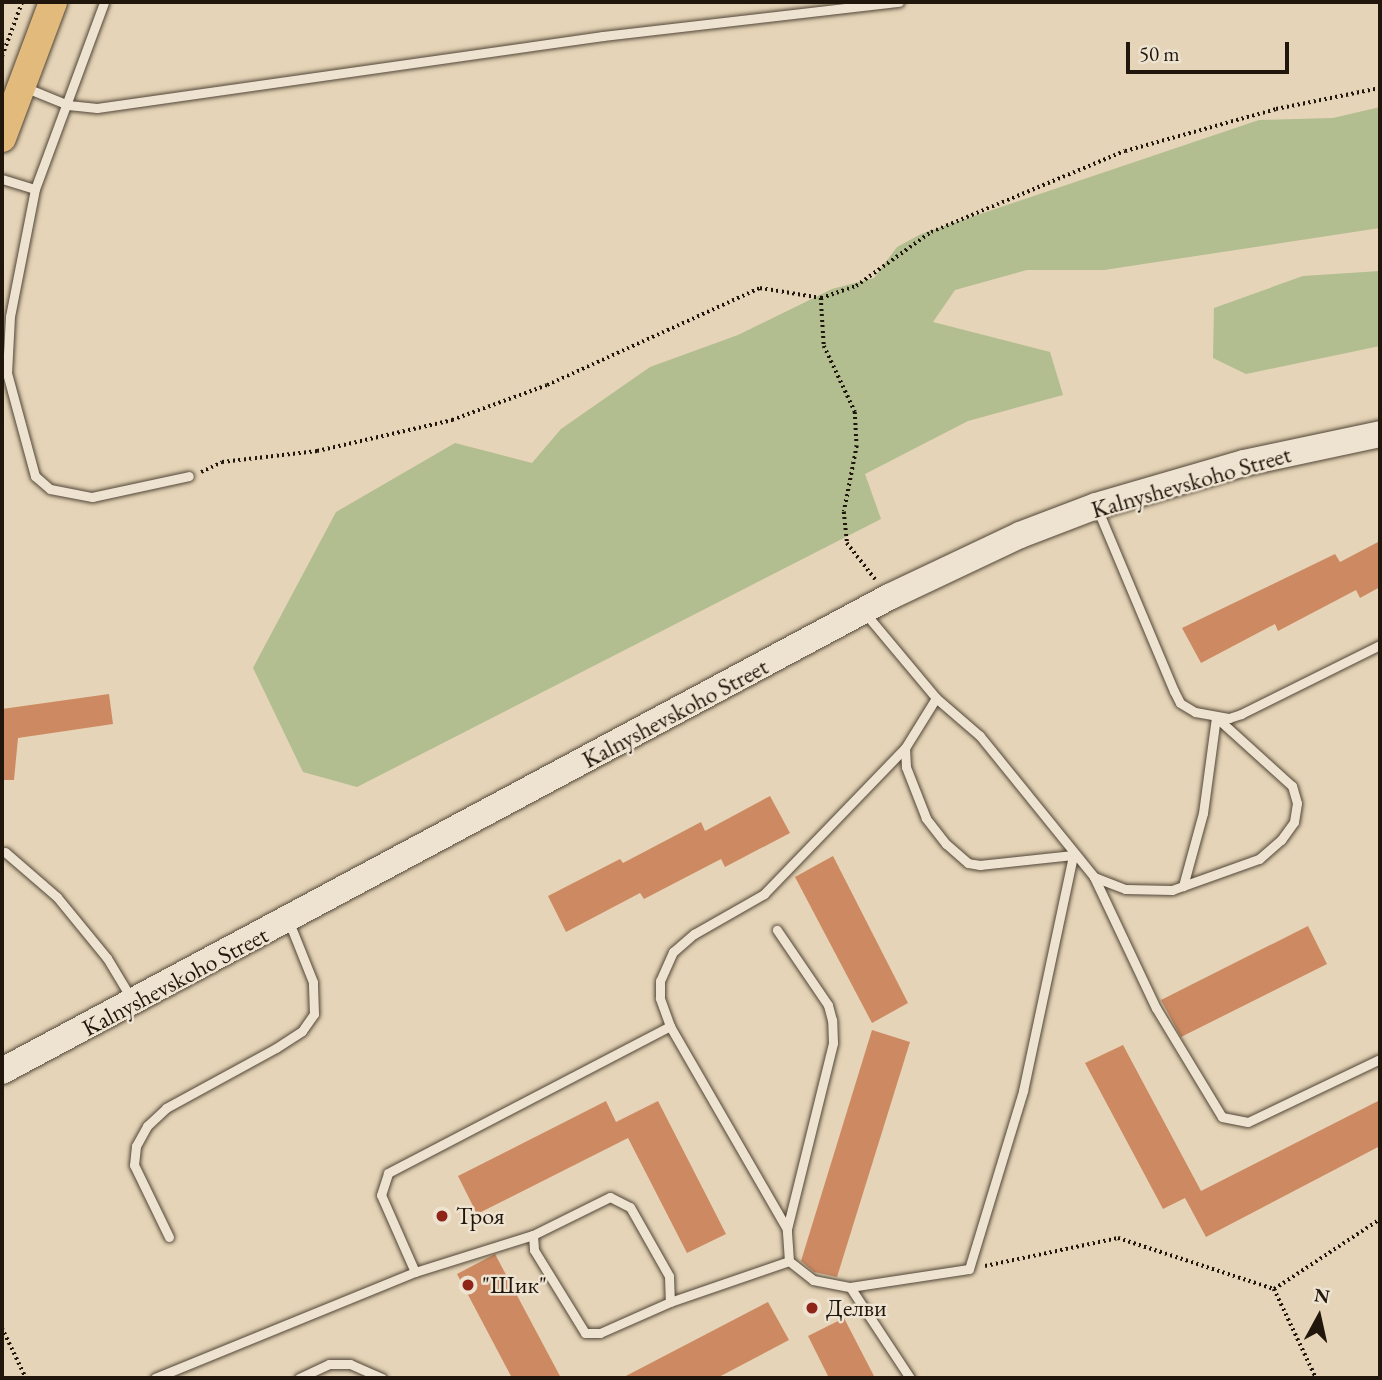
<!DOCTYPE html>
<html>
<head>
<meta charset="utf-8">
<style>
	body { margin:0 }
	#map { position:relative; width:1382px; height:1380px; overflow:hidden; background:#e5d4b7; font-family:"EB Garamond",serif }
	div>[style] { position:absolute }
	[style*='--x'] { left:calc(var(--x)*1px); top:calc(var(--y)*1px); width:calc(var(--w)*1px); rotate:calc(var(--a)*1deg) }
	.green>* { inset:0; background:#b2bd90 }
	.building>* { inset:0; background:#cd8a62 }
	.path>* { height:3.5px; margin-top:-1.75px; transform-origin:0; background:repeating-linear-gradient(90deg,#20160c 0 2px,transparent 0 5.5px) }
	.roads { filter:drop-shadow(0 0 2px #514637) drop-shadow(0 0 2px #514637) }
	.lane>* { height:9px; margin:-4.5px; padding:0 4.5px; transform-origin:4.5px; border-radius:4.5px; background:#eee3d0 }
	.secondary>* { height:26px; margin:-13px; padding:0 13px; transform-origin:13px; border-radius:13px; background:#eee3d0 }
	.primary>* { height:28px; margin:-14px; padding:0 14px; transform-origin:14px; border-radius:14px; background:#e2ba7c }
	.dots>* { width:19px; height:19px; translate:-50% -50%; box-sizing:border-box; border:4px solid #eee3d0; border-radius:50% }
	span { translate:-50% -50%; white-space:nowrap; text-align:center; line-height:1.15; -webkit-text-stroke:5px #eee3d0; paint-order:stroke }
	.street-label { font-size:24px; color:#20160c }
	.poi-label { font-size:24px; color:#20160c }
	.left { translate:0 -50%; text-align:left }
	.frame { position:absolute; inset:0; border:4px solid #20160c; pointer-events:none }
	.north { position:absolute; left:1284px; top:1282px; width:70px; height:70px; -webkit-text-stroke:5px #eee3d0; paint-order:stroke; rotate:8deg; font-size:19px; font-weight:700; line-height:28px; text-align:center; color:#20160c }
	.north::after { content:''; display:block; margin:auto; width:24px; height:32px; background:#20160c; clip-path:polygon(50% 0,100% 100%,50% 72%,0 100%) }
	.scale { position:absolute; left:1126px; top:42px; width:163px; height:32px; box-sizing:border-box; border:4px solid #20160c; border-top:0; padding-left:9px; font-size:21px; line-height:24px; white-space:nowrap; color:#20160c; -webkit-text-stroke:5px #eee3d0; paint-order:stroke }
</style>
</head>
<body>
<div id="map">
	<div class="green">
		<i style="clip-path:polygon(1380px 107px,1380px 228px,1104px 270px,1027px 270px,955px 290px,933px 322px,1050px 352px,1063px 395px,968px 421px,865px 474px,881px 519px,357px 787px,303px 772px,253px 668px,336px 512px,455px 443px,532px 463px,561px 429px,650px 367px,738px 335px,832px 289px,874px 278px,897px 247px,921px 234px,1259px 120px,1333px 118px)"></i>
		<i style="clip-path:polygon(1380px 271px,1380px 346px,1246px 374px,1213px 358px,1214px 308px,1303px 276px)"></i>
	</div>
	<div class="building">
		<i style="clip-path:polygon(1380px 541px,1380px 587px,1360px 598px,1356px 590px,1278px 631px,1275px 624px,1201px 663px,1182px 628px,1335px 554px,1340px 562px)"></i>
		<i style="clip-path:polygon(109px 694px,113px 724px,18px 738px,14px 780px,2px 780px,2px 709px)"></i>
		<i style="clip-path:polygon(770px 796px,790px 833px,725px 867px,721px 859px,644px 899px,640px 893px,566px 932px,548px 896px,620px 859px,623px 863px,701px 822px,705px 831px)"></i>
		<i style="clip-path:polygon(833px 856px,908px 1003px,872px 1023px,795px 877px)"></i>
		<i style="clip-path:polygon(1308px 926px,1327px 964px,1181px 1037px,1161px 1000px)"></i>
		<i style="clip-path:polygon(872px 1030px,910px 1042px,837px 1277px,814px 1272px,801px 1261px)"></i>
		<i style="clip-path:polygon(1123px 1045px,1201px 1191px,1380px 1100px,1380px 1146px,1206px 1237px,1185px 1198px,1163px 1209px,1085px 1063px)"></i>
		<i style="clip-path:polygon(606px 1101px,616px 1122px,658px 1101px,726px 1234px,687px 1253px,628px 1138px,477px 1214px,458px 1176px)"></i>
		<i style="clip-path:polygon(495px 1254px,561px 1378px,512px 1378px,457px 1274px)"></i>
		<i style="clip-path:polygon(768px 1302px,789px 1340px,717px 1378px,622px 1378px)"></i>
		<i style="clip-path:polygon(844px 1318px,875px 1378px,829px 1378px,808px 1336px)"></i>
	</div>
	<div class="path">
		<i style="--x:2;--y:56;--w:58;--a:-69.7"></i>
		<i style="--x:821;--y:298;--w:48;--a:86.4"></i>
		<i style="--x:824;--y:346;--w:73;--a:64.8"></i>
		<i style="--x:855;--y:412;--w:34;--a:87"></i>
		<i style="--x:857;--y:446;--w:67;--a:101.1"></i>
		<i style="--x:844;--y:512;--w:31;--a:84"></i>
		<i style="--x:847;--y:543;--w:46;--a:52.1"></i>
		<i style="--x:201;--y:472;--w:23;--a:-25"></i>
		<i style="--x:222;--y:462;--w:96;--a:-6.6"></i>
		<i style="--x:317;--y:451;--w:139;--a:-12.9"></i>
		<i style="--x:452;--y:420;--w:101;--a:-20.2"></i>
		<i style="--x:547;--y:385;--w:234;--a:-24.5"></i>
		<i style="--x:760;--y:288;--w:62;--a:9.3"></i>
		<i style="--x:821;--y:298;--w:37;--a:-19"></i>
		<i style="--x:856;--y:286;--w:92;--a:-35.8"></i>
		<i style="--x:931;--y:232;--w:210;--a:-22.7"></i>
		<i style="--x:1125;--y:151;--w:157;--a:-15.5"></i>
		<i style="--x:1276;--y:109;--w:106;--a:-11.4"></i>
		<i style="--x:985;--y:1266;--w:136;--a:-11.9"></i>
		<i style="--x:1118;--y:1238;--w:164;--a:18.1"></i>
		<i style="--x:1274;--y:1289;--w:127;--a:-33.4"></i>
		<i style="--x:1274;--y:1289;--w:98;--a:64.7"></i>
		<i style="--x:2;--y:1328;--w:55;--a:64.4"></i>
	</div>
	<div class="roads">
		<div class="lane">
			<i style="--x:24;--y:87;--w:48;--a:22.2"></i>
			<i style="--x:68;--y:105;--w:29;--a:6"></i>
			<i style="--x:97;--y:108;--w:511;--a:-8.1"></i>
			<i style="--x:603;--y:36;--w:298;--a:-6.6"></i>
			<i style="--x:2;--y:179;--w:34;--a:17"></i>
			<i style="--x:35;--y:189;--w:129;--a:101.1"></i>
			<i style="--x:10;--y:316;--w:57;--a:93"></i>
			<i style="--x:7;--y:373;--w:107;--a:74.8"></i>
			<i style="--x:35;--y:476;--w:20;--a:41"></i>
			<i style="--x:50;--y:489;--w:43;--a:10.8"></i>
			<i style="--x:92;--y:497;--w:99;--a:-12.2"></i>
			<i style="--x:35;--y:189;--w:199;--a:-69.7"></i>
			<i style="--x:1097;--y:508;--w:199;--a:67.2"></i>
			<i style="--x:1174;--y:691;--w:13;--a:63"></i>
			<i style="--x:1180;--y:703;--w:17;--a:31"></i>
			<i style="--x:1195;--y:712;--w:35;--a:10"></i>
			<i style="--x:1229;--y:718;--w:13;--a:-18"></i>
			<i style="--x:1241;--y:714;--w:155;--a:-26.4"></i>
			<i style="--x:865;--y:613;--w:111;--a:50.1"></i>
			<i style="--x:936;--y:698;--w:58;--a:40.8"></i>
			<i style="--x:980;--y:736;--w:181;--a:51"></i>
			<i style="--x:1094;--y:877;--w:145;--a:64.7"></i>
			<i style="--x:1156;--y:1008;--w:127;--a:58.8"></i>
			<i style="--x:1222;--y:1117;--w:26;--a:11"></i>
			<i style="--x:1248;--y:1122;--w:146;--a:-25.5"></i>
			<i style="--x:5;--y:852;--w:69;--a:40.9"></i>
			<i style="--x:57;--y:897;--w:79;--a:50.7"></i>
			<i style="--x:107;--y:958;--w:47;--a:59"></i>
			<i style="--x:1094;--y:877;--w:33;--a:21"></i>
			<i style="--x:1125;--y:889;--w:47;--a:1.2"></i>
			<i style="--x:1172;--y:890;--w:12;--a:-20"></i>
			<i style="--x:1183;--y:886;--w:81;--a:-19.6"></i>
			<i style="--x:1259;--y:859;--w:29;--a:-41"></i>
			<i style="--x:1281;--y:840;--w:22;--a:-54"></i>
			<i style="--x:1294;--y:822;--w:19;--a:-81"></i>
			<i style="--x:1297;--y:803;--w:18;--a:-106"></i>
			<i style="--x:1292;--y:786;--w:103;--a:-137.8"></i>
			<i style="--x:1216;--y:717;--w:97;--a:97.7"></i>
			<i style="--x:1203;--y:813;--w:76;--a:105.3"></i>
			<i style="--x:787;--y:1229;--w:234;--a:-120"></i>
			<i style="--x:670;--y:1026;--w:30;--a:-110"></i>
			<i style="--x:660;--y:998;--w:17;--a:-90"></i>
			<i style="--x:660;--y:981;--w:32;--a:-66"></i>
			<i style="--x:673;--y:952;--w:28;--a:-41"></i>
			<i style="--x:694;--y:934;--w:81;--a:-29.7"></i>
			<i style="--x:764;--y:894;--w:203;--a:-46"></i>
			<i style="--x:533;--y:1235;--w:15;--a:86"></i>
			<i style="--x:534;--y:1250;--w:97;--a:58.4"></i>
			<i style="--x:585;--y:1333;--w:15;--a:0"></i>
			<i style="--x:600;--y:1333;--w:77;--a:-23.9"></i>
			<i style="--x:169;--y:1237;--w:80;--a:-115.9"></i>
			<i style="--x:134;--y:1165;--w:19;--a:-84"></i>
			<i style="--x:136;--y:1146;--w:23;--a:-61"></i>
			<i style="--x:147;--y:1126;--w:26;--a:-43"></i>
			<i style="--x:166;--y:1108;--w:125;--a:-28.6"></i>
			<i style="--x:276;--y:1048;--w:31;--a:-33"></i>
			<i style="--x:302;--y:1031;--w:21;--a:-55"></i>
			<i style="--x:314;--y:1014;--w:32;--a:-92"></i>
			<i style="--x:313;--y:982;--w:65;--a:-111.8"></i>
			<i style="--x:789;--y:1261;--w:31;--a:38"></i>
			<i style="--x:813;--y:1280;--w:38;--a:11"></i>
			<i style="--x:850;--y:1287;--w:109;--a:56.6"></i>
			<i style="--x:415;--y:1272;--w:84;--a:-113.8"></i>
			<i style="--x:381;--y:1195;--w:23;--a:-72"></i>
			<i style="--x:388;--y:1173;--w:318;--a:-27.5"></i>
			<i style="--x:850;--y:1287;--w:120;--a:-8.6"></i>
			<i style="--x:969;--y:1269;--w:186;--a:-73.1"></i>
			<i style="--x:1023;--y:1091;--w:241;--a:-78"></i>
			<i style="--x:1073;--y:855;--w:94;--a:173.9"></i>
			<i style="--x:980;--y:865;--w:12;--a:-171"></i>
			<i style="--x:968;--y:863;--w:29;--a:-139"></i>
			<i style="--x:946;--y:844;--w:33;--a:-128"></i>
			<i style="--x:926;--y:818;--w:55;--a:-111.4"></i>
			<i style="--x:906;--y:767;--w:19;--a:-93"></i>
			<i style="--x:905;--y:748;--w:59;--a:-58.2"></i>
			<i style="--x:155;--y:1378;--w:281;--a:-22.2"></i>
			<i style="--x:415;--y:1272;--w:124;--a:-17.4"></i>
			<i style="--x:533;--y:1235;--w:86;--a:-26.3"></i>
			<i style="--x:610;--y:1197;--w:22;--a:27"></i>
			<i style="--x:630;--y:1207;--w:79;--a:60.5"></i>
			<i style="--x:669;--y:1276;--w:26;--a:88"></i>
			<i style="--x:670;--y:1302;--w:126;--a:-19"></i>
			<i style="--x:789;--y:1261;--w:32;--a:-94"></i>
			<i style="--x:787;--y:1229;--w:192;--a:-76.1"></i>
			<i style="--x:833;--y:1043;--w:23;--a:-92"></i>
			<i style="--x:832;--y:1020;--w:16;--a:-105"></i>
			<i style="--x:828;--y:1005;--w:91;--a:-124.2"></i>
			<i style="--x:299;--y:1378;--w:33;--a:-25"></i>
			<i style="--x:329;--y:1364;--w:21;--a:0"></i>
			<i style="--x:350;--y:1364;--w:35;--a:24"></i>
		</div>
		<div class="secondary">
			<i style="--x:2;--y:1071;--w:1006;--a:-28.12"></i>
			<i style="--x:889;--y:597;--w:145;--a:-25.3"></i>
			<i style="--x:1020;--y:535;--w:81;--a:-20.9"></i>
			<i style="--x:1096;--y:506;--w:154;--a:-16.2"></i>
			<i style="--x:1244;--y:463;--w:139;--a:-12"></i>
		</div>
		<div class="primary">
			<i style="--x:2;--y:138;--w:145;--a:-69.4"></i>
		</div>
	</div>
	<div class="dots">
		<i style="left:442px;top:1216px;background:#8f2418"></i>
		<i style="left:468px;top:1285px;background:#8f2418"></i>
		<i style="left:812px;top:1308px;background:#8f2418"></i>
	</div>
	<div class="street-label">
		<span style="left:1191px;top:482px;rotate:-16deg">Kalnyshevskoho Street</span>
		<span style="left:675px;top:713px;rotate:-28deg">Kalnyshevskoho Street</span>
		<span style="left:175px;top:981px;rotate:-28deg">Kalnyshevskoho Street</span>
	</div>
	<div class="poi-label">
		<span class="left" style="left:456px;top:1216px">Троя</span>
		<span class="left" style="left:482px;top:1285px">"Шик"</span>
		<span class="left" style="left:826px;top:1308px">Делви</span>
	</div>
	<div class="frame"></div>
	<div class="north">N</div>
	<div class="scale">50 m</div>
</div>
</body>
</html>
